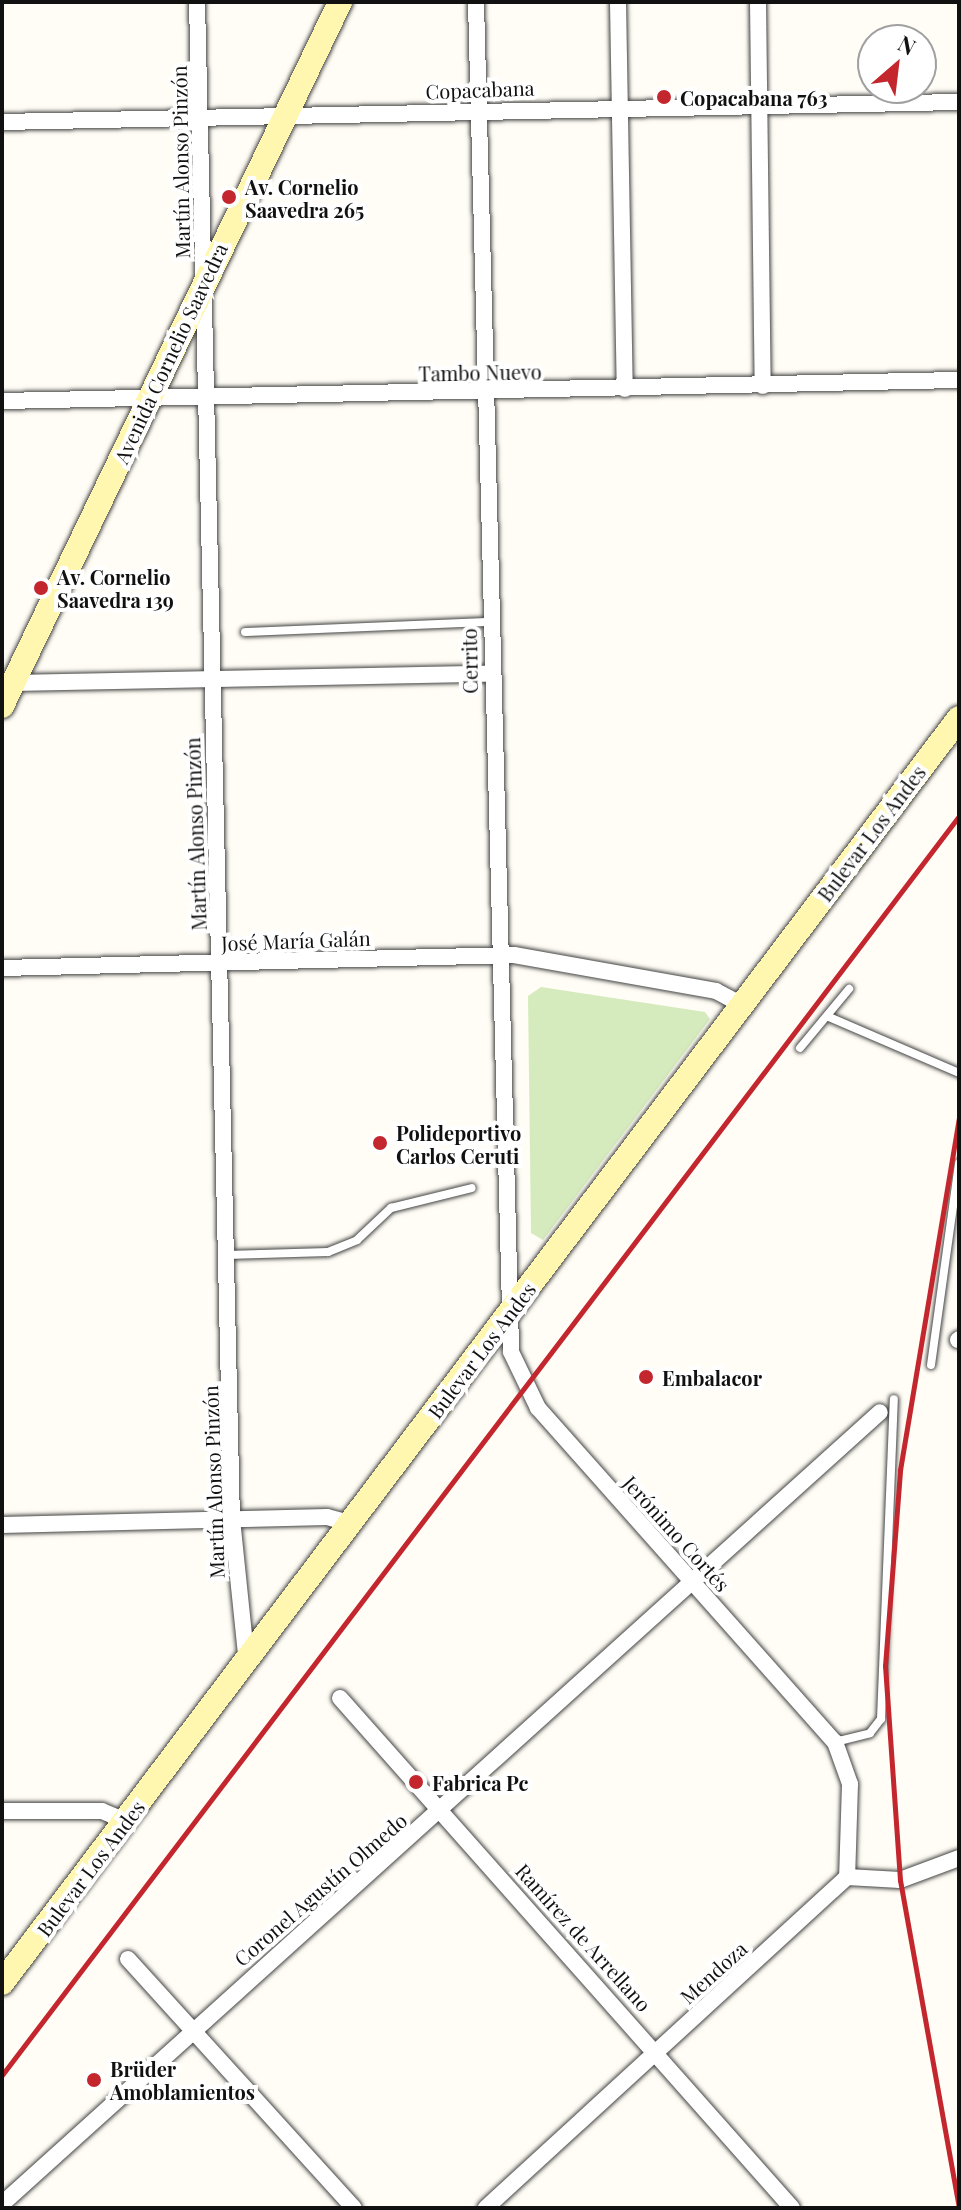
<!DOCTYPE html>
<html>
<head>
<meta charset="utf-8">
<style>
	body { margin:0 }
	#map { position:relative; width:961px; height:2210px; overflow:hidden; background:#fffdf5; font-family:"Playfair Display",serif }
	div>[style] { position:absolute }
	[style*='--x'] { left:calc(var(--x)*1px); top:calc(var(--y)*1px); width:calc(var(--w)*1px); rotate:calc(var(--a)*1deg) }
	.green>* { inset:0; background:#d5ebbd }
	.roads { filter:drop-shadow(0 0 2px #444) drop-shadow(0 0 2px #444) }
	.service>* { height:8px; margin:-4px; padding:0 4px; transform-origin:4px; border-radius:4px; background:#fff }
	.minor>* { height:16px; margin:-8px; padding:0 8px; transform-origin:8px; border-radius:8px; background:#fff }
	.secondary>* { height:24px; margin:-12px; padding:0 12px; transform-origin:12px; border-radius:12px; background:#fff6b0 }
	.rail>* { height:5px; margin:-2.5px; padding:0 2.5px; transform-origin:2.5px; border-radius:2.5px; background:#c4262e }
	.dots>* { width:22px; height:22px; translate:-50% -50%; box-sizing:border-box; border:4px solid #fff; border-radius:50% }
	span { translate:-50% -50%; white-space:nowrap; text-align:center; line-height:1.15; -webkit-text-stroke:8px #fff; paint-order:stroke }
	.street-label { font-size:20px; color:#111 }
	.poi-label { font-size:20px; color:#111; font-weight:700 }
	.left { translate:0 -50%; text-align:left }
	.frame { position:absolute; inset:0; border:4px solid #111; pointer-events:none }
	.north { position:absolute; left:857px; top:24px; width:80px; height:80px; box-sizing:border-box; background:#fff; border:2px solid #a0a0a0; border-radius:50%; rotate:28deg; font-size:22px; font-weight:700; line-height:32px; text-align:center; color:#111 }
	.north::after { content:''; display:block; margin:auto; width:28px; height:36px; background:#c4262e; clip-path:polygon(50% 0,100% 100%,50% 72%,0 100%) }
</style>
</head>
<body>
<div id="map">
	<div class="green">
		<i style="clip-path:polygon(541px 987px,705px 1012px,710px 1019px,543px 1240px,531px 1233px,528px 996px)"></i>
	</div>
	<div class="roads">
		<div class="service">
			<i style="--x:245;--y:632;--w:243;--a:-2.4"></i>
			<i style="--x:829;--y:1017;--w:142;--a:23.3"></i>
			<i style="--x:800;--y:1048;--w:77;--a:-50.3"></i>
			<i style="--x:227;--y:1255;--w:101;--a:-1.7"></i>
			<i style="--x:328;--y:1252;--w:31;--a:-22"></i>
			<i style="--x:357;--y:1240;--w:47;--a:-43.3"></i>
			<i style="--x:391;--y:1208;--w:83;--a:-13.9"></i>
			<i style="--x:931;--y:1365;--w:204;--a:-82.1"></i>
			<i style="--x:835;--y:1742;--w:36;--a:-14"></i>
			<i style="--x:870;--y:1733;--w:18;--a:-52"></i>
			<i style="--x:881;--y:1719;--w:320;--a:-87.7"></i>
		</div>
		<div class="minor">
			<i style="--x:197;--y:2;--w:1517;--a:88.68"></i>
			<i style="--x:232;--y:1519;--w:145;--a:84.1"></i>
			<i style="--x:476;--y:2;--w:1350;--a:88.51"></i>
			<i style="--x:511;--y:1352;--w:62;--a:64.3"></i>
			<i style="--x:538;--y:1408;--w:447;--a:48.4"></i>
			<i style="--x:835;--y:1742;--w:45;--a:70.3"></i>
			<i style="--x:850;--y:1784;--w:93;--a:91.8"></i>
			<i style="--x:847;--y:1877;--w:490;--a:137.5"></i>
			<i style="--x:618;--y:2;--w:387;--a:89"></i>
			<i style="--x:758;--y:2;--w:384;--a:89.3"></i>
			<i style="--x:2;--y:122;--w:957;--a:-1.2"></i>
			<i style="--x:2;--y:401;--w:957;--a:-1.26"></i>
			<i style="--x:8;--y:683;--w:481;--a:-1.1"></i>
			<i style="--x:2;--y:968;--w:512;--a:-1.45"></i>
			<i style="--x:514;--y:955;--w:205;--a:10.1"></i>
			<i style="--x:716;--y:991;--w:30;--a:28"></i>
			<i style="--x:958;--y:1340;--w:1;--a:-45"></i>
			<i style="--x:2;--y:1525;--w:325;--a:-1.4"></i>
			<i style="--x:327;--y:1517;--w:28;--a:15"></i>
			<i style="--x:340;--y:1698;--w:681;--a:48.45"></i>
			<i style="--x:2;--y:1811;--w:100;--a:0"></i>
			<i style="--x:102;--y:1811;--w:26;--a:23"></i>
			<i style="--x:847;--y:1877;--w:53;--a:3.2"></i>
			<i style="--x:900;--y:1880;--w:63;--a:-20.4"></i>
			<i style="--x:128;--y:1959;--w:336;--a:47.8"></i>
			<i style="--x:2;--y:2204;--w:1182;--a:-42.05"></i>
		</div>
		<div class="secondary">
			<i style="--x:2;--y:706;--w:781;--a:-64.35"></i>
			<i style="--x:2;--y:1983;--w:1586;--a:-52.89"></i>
		</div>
	</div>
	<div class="rail">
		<i style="--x:2;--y:2075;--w:1581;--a:-52.76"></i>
		<i style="--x:959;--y:2208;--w:333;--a:-100.2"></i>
		<i style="--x:900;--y:1880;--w:215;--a:-94"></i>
		<i style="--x:885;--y:1666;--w:197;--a:-85.6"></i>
		<i style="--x:900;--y:1470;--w:357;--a:-80.5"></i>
	</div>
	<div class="dots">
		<i style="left:664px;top:97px;background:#c4262e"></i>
		<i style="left:229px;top:197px;background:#c4262e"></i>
		<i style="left:41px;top:588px;background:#c4262e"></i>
		<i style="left:380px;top:1143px;background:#c4262e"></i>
		<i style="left:646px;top:1377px;background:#c4262e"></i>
		<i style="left:416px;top:1782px;background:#c4262e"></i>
		<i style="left:94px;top:2080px;background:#c4262e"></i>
	</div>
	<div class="street-label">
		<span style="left:480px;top:89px;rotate:-2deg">Copacabana</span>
		<span style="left:180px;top:162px;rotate:-91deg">Martín Alonso Pinzón</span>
		<span style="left:170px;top:353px;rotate:-65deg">Avenida Cornelio Saavedra</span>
		<span style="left:480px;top:372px;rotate:-1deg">Tambo Nuevo</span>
		<span style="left:469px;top:661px;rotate:-91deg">Cerrito</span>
		<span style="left:871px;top:833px;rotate:-53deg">Bulevar Los Andes</span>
		<span style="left:195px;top:834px;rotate:-92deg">Martín Alonso Pinzón</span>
		<span style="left:296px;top:940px;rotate:-2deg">José María Galán</span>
		<span style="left:481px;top:1350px;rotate:-53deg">Bulevar Los Andes</span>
		<span style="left:213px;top:1482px;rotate:-92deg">Martín Alonso Pinzón</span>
		<span style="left:677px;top:1533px;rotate:48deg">Jerónimo Cortés</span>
		<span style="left:90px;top:1868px;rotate:-53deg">Bulevar Los Andes</span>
		<span style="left:320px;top:1889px;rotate:-41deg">Coronel Agustín Olmedo</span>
		<span style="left:584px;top:1937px;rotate:48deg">Ramírez de Arrellano</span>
		<span style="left:713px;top:1972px;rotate:-42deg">Mendoza</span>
	</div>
	<div class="poi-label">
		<span class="left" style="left:680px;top:97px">Copacabana 763</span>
		<span class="left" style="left:245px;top:198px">Av. Cornelio<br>Saavedra 265</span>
		<span class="left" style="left:57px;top:588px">Av. Cornelio<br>Saavedra 139</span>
		<span class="left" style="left:396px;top:1144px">Polideportivo<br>Carlos Ceruti</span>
		<span class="left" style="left:662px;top:1377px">Embalacor</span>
		<span class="left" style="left:432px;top:1782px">Fabrica Pc</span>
		<span class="left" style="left:110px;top:2080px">Brüder<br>Amoblamientos</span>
	</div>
	<div class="frame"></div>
	<div class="north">N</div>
</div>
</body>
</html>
